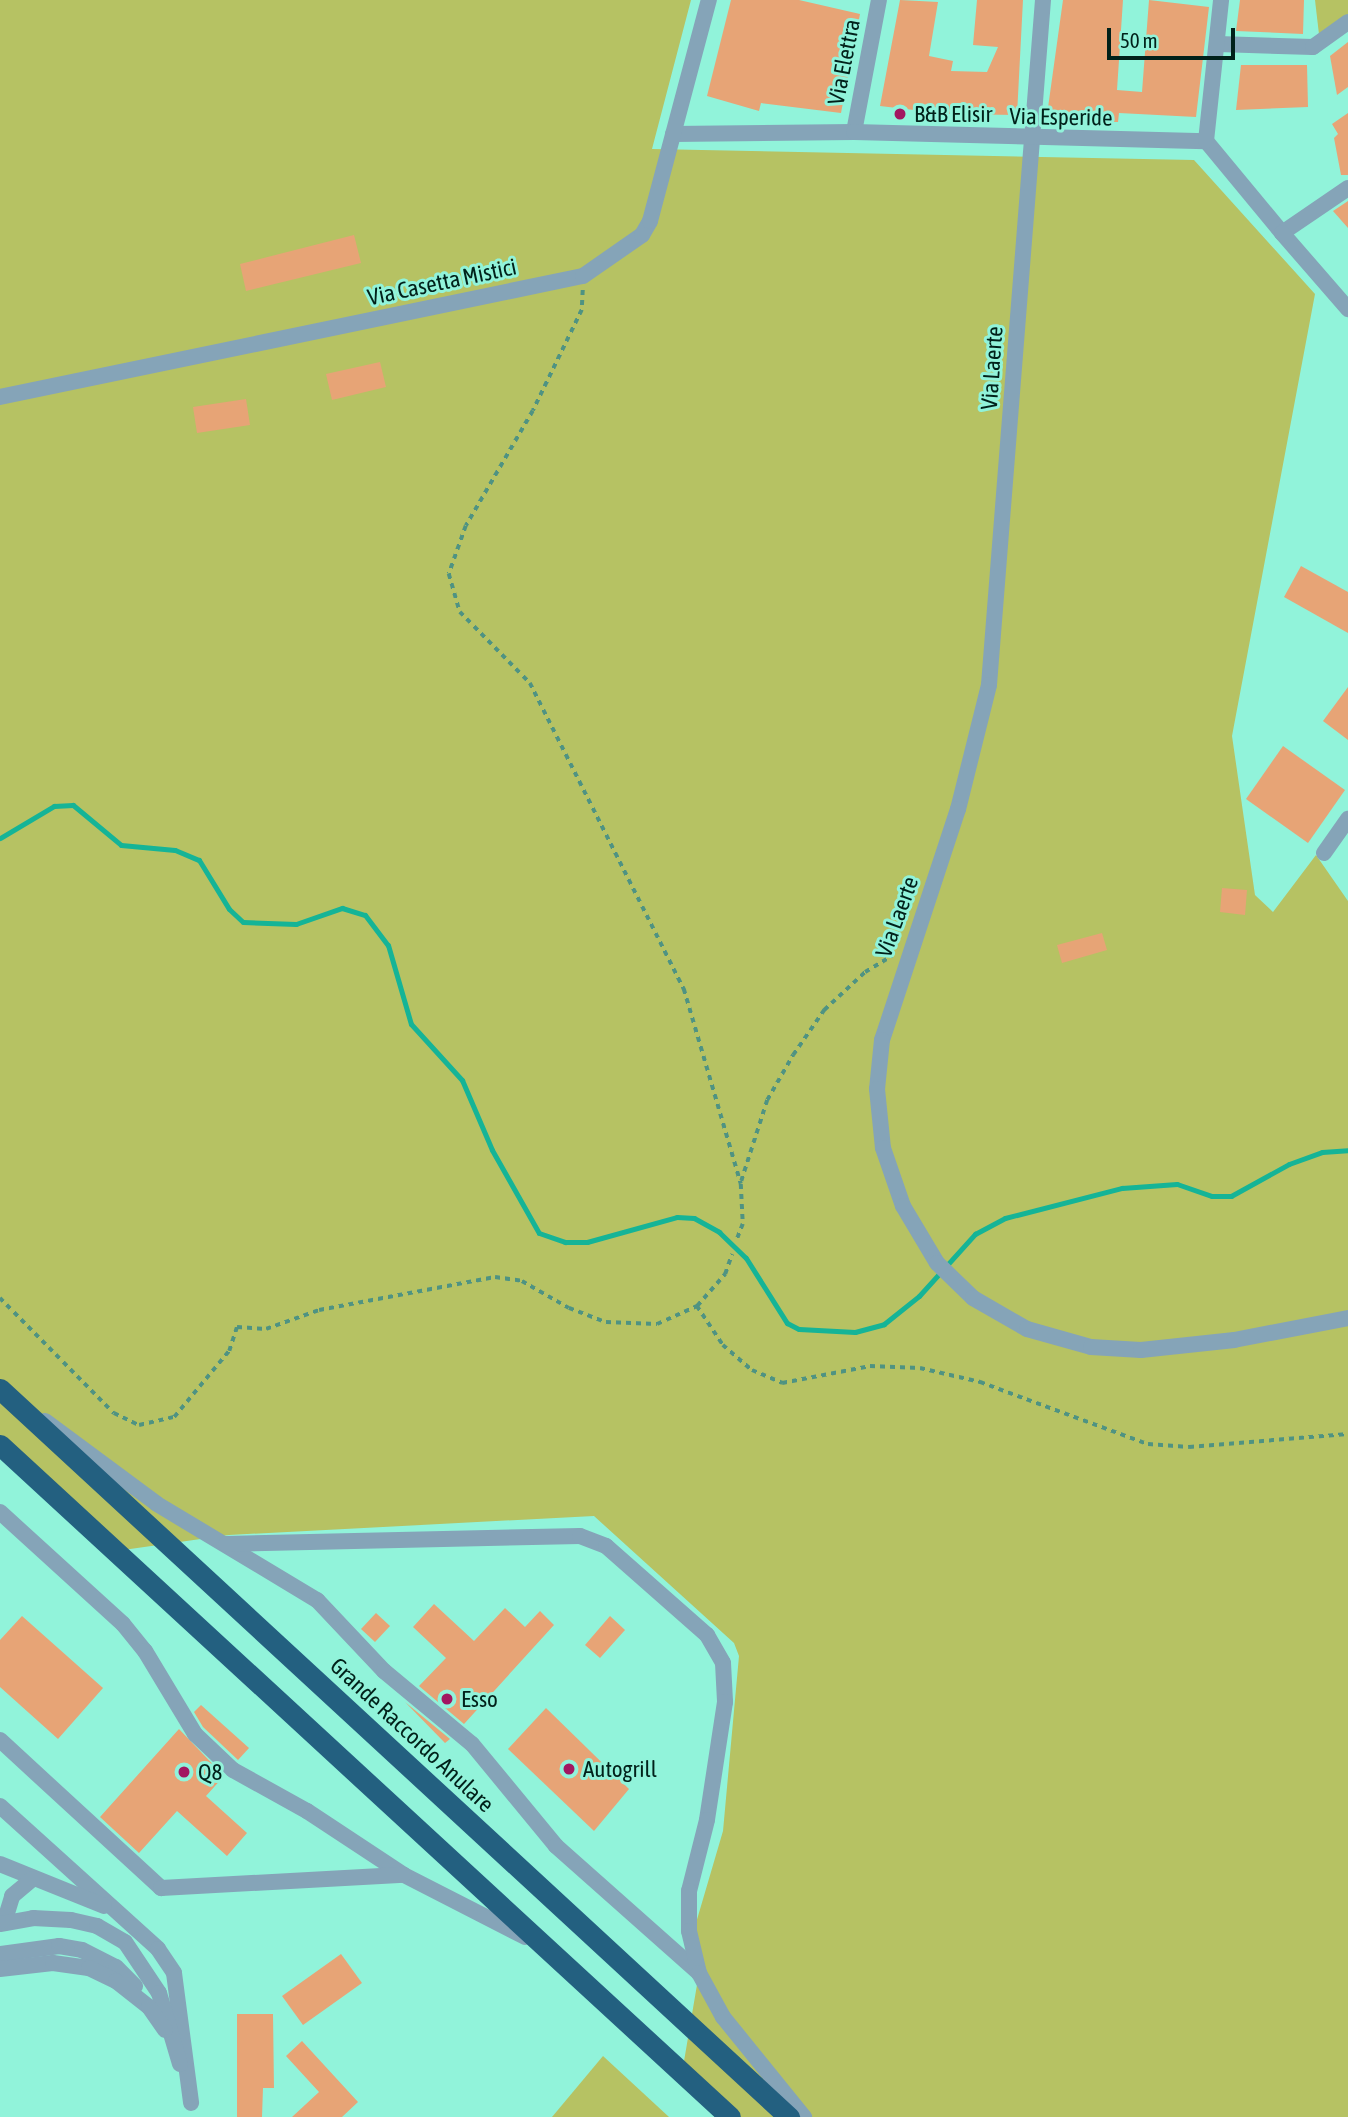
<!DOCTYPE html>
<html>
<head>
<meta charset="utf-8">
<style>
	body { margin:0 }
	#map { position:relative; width:1348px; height:2117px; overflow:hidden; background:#91f3da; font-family:"Asap Condensed",sans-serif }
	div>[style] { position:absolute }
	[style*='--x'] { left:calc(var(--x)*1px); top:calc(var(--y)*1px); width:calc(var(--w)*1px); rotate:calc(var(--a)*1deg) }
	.green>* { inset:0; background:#b6c263 }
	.stream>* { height:5px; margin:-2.5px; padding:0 2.5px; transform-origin:2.5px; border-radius:2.5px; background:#15b497 }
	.building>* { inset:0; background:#e7a476 }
	.path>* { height:3.5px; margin-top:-1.75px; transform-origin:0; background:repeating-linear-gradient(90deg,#4f9382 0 5px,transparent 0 10px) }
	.minor>* { height:16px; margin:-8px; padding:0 8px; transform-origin:8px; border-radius:8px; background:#85a4b8 }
	.highway>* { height:21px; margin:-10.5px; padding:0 10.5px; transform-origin:10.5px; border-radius:10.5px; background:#236080 }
	.dots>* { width:19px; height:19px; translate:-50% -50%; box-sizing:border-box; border:4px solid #91f3da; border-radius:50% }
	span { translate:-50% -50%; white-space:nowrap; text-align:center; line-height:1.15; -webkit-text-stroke:6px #91f3da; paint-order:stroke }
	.street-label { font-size:23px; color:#01211a }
	.poi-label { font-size:23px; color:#01211a }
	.left { translate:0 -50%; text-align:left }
	.scale { position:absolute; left:1107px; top:28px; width:128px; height:32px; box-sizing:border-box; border:4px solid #01211a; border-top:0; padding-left:9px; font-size:21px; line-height:24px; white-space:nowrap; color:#01211a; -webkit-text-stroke:5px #91f3da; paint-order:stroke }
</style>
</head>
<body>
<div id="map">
	<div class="green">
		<i style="clip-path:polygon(0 0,691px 0,652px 149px,1194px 160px,1315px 294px,1232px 736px,1255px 895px,1273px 912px,1316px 855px,1348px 901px,1348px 2117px,730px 2117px,682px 2073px,699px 1973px,691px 1940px,723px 1831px,739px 1656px,734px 1643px,594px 1516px,229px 1535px,116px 1551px,0 1447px)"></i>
		<i style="clip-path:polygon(1315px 0,1348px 0,1348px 22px,1320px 43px)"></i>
		<i style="clip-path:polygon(603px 2056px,669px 2117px,552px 2117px)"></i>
	</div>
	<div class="stream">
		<i style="--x:0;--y:838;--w:63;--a:-30.7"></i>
		<i style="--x:54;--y:806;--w:19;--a:-3"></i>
		<i style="--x:73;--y:805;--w:62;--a:39.8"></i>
		<i style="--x:121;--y:845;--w:54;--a:5.3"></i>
		<i style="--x:175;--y:850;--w:26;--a:23"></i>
		<i style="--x:199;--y:860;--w:57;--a:58.5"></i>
		<i style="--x:229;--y:909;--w:19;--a:43"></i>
		<i style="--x:243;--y:922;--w:53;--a:2.2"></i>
		<i style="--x:296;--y:924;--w:49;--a:-19.2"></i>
		<i style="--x:342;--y:908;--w:24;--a:17"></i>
		<i style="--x:365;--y:915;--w:38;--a:53"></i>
		<i style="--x:388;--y:945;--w:82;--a:73.8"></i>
		<i style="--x:411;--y:1024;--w:76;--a:47.7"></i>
		<i style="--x:462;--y:1080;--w:76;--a:66.8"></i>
		<i style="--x:492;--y:1150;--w:95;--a:60.5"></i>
		<i style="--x:539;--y:1233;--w:28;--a:19"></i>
		<i style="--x:565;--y:1242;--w:22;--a:0"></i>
		<i style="--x:587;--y:1242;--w:93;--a:-15.5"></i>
		<i style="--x:677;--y:1217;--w:17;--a:3"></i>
		<i style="--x:694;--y:1218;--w:29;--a:29"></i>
		<i style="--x:719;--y:1232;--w:37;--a:44"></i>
		<i style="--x:746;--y:1258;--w:77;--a:57.8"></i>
		<i style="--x:787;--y:1323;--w:13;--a:27"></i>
		<i style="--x:799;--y:1329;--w:56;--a:3.1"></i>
		<i style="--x:855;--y:1332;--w:30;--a:-15"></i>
		<i style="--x:884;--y:1324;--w:45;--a:-38.7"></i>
		<i style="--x:919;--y:1296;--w:84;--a:-47.9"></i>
		<i style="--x:975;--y:1234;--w:34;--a:-28"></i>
		<i style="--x:1005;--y:1218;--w:121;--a:-14.4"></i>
		<i style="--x:1122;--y:1188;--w:55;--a:-4.2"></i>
		<i style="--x:1177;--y:1184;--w:37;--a:19"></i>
		<i style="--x:1212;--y:1196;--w:19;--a:0"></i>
		<i style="--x:1231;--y:1196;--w:66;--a:-28.9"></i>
		<i style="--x:1289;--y:1164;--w:35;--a:-20"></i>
		<i style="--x:1322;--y:1152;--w:26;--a:-4"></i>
	</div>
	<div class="building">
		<i style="clip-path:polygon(731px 0,799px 0,860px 14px,841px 113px,761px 103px,759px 111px,707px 96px)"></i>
		<i style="clip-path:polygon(900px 0,938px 2px,929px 56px,953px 61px,951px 71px,987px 72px,998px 47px,973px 45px,977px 0,1023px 0,1017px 115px,948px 114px,880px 106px)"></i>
		<i style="clip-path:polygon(1063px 0,1123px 0,1117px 90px,1142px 92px,1149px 0,1209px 7px,1196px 117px,1119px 113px,1118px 122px,1046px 122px)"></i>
		<i style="clip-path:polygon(1240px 0,1304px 0,1303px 34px,1236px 31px)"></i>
		<i style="clip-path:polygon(1348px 42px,1348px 87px,1337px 95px,1330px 56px)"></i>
		<i style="clip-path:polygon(1241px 65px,1307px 65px,1308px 107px,1236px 110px)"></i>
		<i style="clip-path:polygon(1348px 113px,1348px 175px,1341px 175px,1334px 138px,1338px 134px,1332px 124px)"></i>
		<i style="clip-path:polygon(1348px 201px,1348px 228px,1333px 211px)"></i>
		<i style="clip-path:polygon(354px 235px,361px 263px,246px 291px,240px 264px)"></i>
		<i style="clip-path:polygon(380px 362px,386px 387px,332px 400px,326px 374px)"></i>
		<i style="clip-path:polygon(246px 399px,250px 425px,197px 433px,193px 407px)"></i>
		<i style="clip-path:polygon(1301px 566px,1348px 592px,1348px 633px,1284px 597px)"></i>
		<i style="clip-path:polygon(1348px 687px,1348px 740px,1323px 721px)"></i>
		<i style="clip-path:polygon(1283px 746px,1345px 790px,1308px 843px,1246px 799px)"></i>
		<i style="clip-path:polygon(1222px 888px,1247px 890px,1245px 915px,1220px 912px)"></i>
		<i style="clip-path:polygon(1102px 933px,1107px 950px,1062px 963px,1057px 945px)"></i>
		<i style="clip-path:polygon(434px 1604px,474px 1641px,505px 1608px,525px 1627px,540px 1611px,554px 1625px,464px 1724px,419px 1686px,446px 1658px,413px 1627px)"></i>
		<i style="clip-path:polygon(376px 1613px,390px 1626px,375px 1642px,361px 1629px)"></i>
		<i style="clip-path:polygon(22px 1616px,103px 1688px,58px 1739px,0 1687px,0 1640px)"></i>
		<i style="clip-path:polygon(610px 1616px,625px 1630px,600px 1658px,585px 1645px)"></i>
		<i style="clip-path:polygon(405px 1702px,450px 1739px,445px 1743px)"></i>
		<i style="clip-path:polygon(201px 1705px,249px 1748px,238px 1760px,203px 1727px,194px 1712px)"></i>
		<i style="clip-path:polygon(546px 1708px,629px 1789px,594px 1831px,508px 1749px)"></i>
		<i style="clip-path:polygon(179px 1729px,224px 1776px,206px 1796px,247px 1833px,227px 1856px,177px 1811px,139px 1853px,100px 1817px)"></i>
		<i style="clip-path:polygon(341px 1954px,362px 1983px,303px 2025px,282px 1996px)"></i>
		<i style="clip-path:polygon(237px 2014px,273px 2014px,274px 2088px,263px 2088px,262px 2117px,237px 2117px)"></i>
		<i style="clip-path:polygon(302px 2041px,358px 2102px,342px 2117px,292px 2117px,319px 2092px,286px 2056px)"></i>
	</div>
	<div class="path">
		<i style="--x:583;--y:290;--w:20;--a:93"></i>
		<i style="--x:582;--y:310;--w:112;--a:115.9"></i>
		<i style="--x:533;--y:411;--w:133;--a:120.2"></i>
		<i style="--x:466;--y:526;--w:51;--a:109.5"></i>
		<i style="--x:449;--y:574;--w:40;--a:74"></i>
		<i style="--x:460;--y:612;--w:100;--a:45.4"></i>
		<i style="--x:530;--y:683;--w:343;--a:63.3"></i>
		<i style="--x:684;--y:989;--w:203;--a:73.7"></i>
		<i style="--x:741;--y:1184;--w:40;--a:87.1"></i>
		<i style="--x:743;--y:1224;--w:17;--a:111"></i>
		<i style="--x:741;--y:1181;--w:85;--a:-72.2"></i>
		<i style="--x:767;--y:1100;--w:52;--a:-60"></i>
		<i style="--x:793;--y:1055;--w:55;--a:-55.4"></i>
		<i style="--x:824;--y:1010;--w:56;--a:-42.8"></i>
		<i style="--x:865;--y:972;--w:31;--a:-31"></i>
		<i style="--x:0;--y:1298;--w:162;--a:45.3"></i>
		<i style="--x:114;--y:1413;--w:28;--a:26"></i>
		<i style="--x:139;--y:1425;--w:36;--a:-13"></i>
		<i style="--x:174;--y:1417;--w:86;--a:-50.2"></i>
		<i style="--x:229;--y:1351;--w:25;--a:-72"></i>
		<i style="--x:237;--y:1327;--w:29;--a:4"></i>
		<i style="--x:266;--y:1329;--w:56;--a:-19.7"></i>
		<i style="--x:319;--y:1310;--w:179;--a:-10.6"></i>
		<i style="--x:495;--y:1277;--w:27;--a:8"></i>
		<i style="--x:522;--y:1281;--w:54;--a:29.9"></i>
		<i style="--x:569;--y:1308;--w:40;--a:21"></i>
		<i style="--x:606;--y:1322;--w:51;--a:2.2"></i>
		<i style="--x:657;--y:1324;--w:44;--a:-24.2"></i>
		<i style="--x:697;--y:1306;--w:43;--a:-48.8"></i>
		<i style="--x:725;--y:1274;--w:21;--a:-71"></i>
		<i style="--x:697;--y:1306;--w:47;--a:56.3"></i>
		<i style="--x:723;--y:1345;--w:38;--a:41"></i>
		<i style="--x:752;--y:1370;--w:33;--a:23"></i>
		<i style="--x:782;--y:1383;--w:90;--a:-10.9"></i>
		<i style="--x:870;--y:1366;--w:50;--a:2.3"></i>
		<i style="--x:920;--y:1368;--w:62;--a:13.1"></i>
		<i style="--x:980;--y:1382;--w:179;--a:20.3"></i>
		<i style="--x:1148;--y:1444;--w:41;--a:4.2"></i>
		<i style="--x:1189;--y:1447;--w:160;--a:-4.7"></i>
	</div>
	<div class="minor">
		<i style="--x:1043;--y:0;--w:687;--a:94.51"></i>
		<i style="--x:989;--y:685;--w:128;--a:104"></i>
		<i style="--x:958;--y:809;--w:243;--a:108.2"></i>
		<i style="--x:882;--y:1040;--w:49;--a:95.8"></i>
		<i style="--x:877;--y:1089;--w:59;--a:84.2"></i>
		<i style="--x:883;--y:1148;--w:61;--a:71"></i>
		<i style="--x:903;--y:1206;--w:66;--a:59.2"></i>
		<i style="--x:937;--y:1263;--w:50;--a:44.2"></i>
		<i style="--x:973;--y:1298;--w:62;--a:29.9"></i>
		<i style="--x:1027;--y:1329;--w:66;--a:15.7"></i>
		<i style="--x:1091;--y:1347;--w:50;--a:3.4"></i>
		<i style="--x:1141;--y:1350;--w:94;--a:-6.1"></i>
		<i style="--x:1234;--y:1340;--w:116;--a:-10.9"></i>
		<i style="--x:1218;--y:44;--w:95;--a:1.8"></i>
		<i style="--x:1313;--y:47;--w:43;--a:-35.5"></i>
		<i style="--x:854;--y:132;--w:134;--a:-79.3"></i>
		<i style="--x:673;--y:134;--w:181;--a:-0.6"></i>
		<i style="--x:854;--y:132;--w:352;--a:1.5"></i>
		<i style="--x:1206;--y:141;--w:119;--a:50.4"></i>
		<i style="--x:1282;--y:233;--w:80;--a:-34.3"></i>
		<i style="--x:1206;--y:141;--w:142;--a:-83.9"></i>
		<i style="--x:1282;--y:233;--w:101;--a:49"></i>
		<i style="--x:0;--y:397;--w:595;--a:-11.73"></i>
		<i style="--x:583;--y:276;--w:72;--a:-34.8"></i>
		<i style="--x:642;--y:235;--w:16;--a:-60"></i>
		<i style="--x:650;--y:221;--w:229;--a:-75.1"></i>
		<i style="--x:1324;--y:853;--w:42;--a:-54.8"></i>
		<i style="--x:45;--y:1421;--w:139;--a:36.5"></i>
		<i style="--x:157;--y:1504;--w:187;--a:31"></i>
		<i style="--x:317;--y:1600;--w:98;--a:46.7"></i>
		<i style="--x:384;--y:1671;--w:114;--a:39.7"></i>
		<i style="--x:472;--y:1744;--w:132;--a:50.5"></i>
		<i style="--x:556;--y:1846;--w:191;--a:41.6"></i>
		<i style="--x:0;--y:1512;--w:166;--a:42.3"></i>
		<i style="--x:123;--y:1624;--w:35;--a:51"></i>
		<i style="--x:145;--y:1651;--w:97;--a:58.9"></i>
		<i style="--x:195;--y:1734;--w:52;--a:43.5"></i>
		<i style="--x:233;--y:1770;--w:85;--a:29"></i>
		<i style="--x:307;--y:1811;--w:116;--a:33.4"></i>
		<i style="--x:404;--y:1875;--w:136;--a:27.1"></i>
		<i style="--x:226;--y:1544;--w:354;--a:-1.3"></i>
		<i style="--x:580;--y:1536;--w:28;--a:21"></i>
		<i style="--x:606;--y:1546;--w:135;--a:41.4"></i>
		<i style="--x:707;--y:1635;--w:32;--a:60"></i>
		<i style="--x:723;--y:1663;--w:39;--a:87"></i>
		<i style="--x:725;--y:1702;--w:119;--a:98.7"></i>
		<i style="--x:707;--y:1820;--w:73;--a:104.2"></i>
		<i style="--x:689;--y:1891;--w:40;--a:90"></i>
		<i style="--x:689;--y:1931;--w:43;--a:76.6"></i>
		<i style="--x:699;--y:1973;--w:50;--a:61.4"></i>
		<i style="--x:723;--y:2017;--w:129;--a:51"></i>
		<i style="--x:0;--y:1740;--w:219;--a:42.6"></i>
		<i style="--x:161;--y:1888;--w:243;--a:-3.1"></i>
		<i style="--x:0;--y:1806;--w:213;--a:42.1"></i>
		<i style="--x:158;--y:1949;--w:29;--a:56"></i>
		<i style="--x:174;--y:1973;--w:131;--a:82.5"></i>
		<i style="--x:0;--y:1864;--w:112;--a:22"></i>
		<i style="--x:4;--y:1923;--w:28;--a:-73"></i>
		<i style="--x:12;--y:1896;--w:26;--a:-40"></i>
		<i style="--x:0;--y:1924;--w:34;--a:-10"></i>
		<i style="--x:33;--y:1918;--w:38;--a:3"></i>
		<i style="--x:71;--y:1920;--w:27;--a:13"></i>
		<i style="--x:97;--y:1926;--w:32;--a:30"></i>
		<i style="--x:125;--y:1942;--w:61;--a:56.3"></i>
		<i style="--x:159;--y:1993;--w:74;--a:73.5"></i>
		<i style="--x:0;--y:1954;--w:60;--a:-7.7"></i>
		<i style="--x:59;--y:1946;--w:23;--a:10"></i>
		<i style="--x:82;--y:1950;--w:38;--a:27"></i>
		<i style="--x:116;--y:1967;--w:27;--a:45"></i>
		<i style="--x:0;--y:1969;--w:53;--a:-6.5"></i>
		<i style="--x:53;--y:1963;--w:36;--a:8"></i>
		<i style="--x:89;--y:1968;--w:30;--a:26"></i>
		<i style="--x:116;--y:1981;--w:42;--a:38.2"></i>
		<i style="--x:149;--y:2007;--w:28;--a:55"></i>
	</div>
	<div class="highway">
		<i style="--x:0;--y:1389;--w:1074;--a:42.7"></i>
		<i style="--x:0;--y:1445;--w:992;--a:42.63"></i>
	</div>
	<div class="dots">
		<i style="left:900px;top:114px;background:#a21761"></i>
		<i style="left:447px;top:1699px;background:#a21761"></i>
		<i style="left:569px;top:1769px;background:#a21761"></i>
		<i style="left:184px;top:1772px;background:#a21761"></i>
	</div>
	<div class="street-label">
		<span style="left:844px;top:62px;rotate:-79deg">Via Elettra</span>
		<span style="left:1061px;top:117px;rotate:1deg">Via Esperide</span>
		<span style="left:442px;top:282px;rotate:-12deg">Via Casetta Mistici</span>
		<span style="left:992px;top:368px;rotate:-86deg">Via Laerte</span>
		<span style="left:897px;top:917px;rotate:-70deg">Via Laerte</span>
		<span style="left:412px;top:1735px;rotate:43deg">Grande Raccordo Anulare</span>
	</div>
	<div class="poi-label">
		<span class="left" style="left:914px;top:114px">B&amp;B Elisir</span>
		<span class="left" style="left:461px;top:1699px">Esso</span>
		<span class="left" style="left:583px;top:1769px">Autogrill</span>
		<span class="left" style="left:198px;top:1772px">Q8</span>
	</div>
	<div class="scale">50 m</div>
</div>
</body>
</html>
